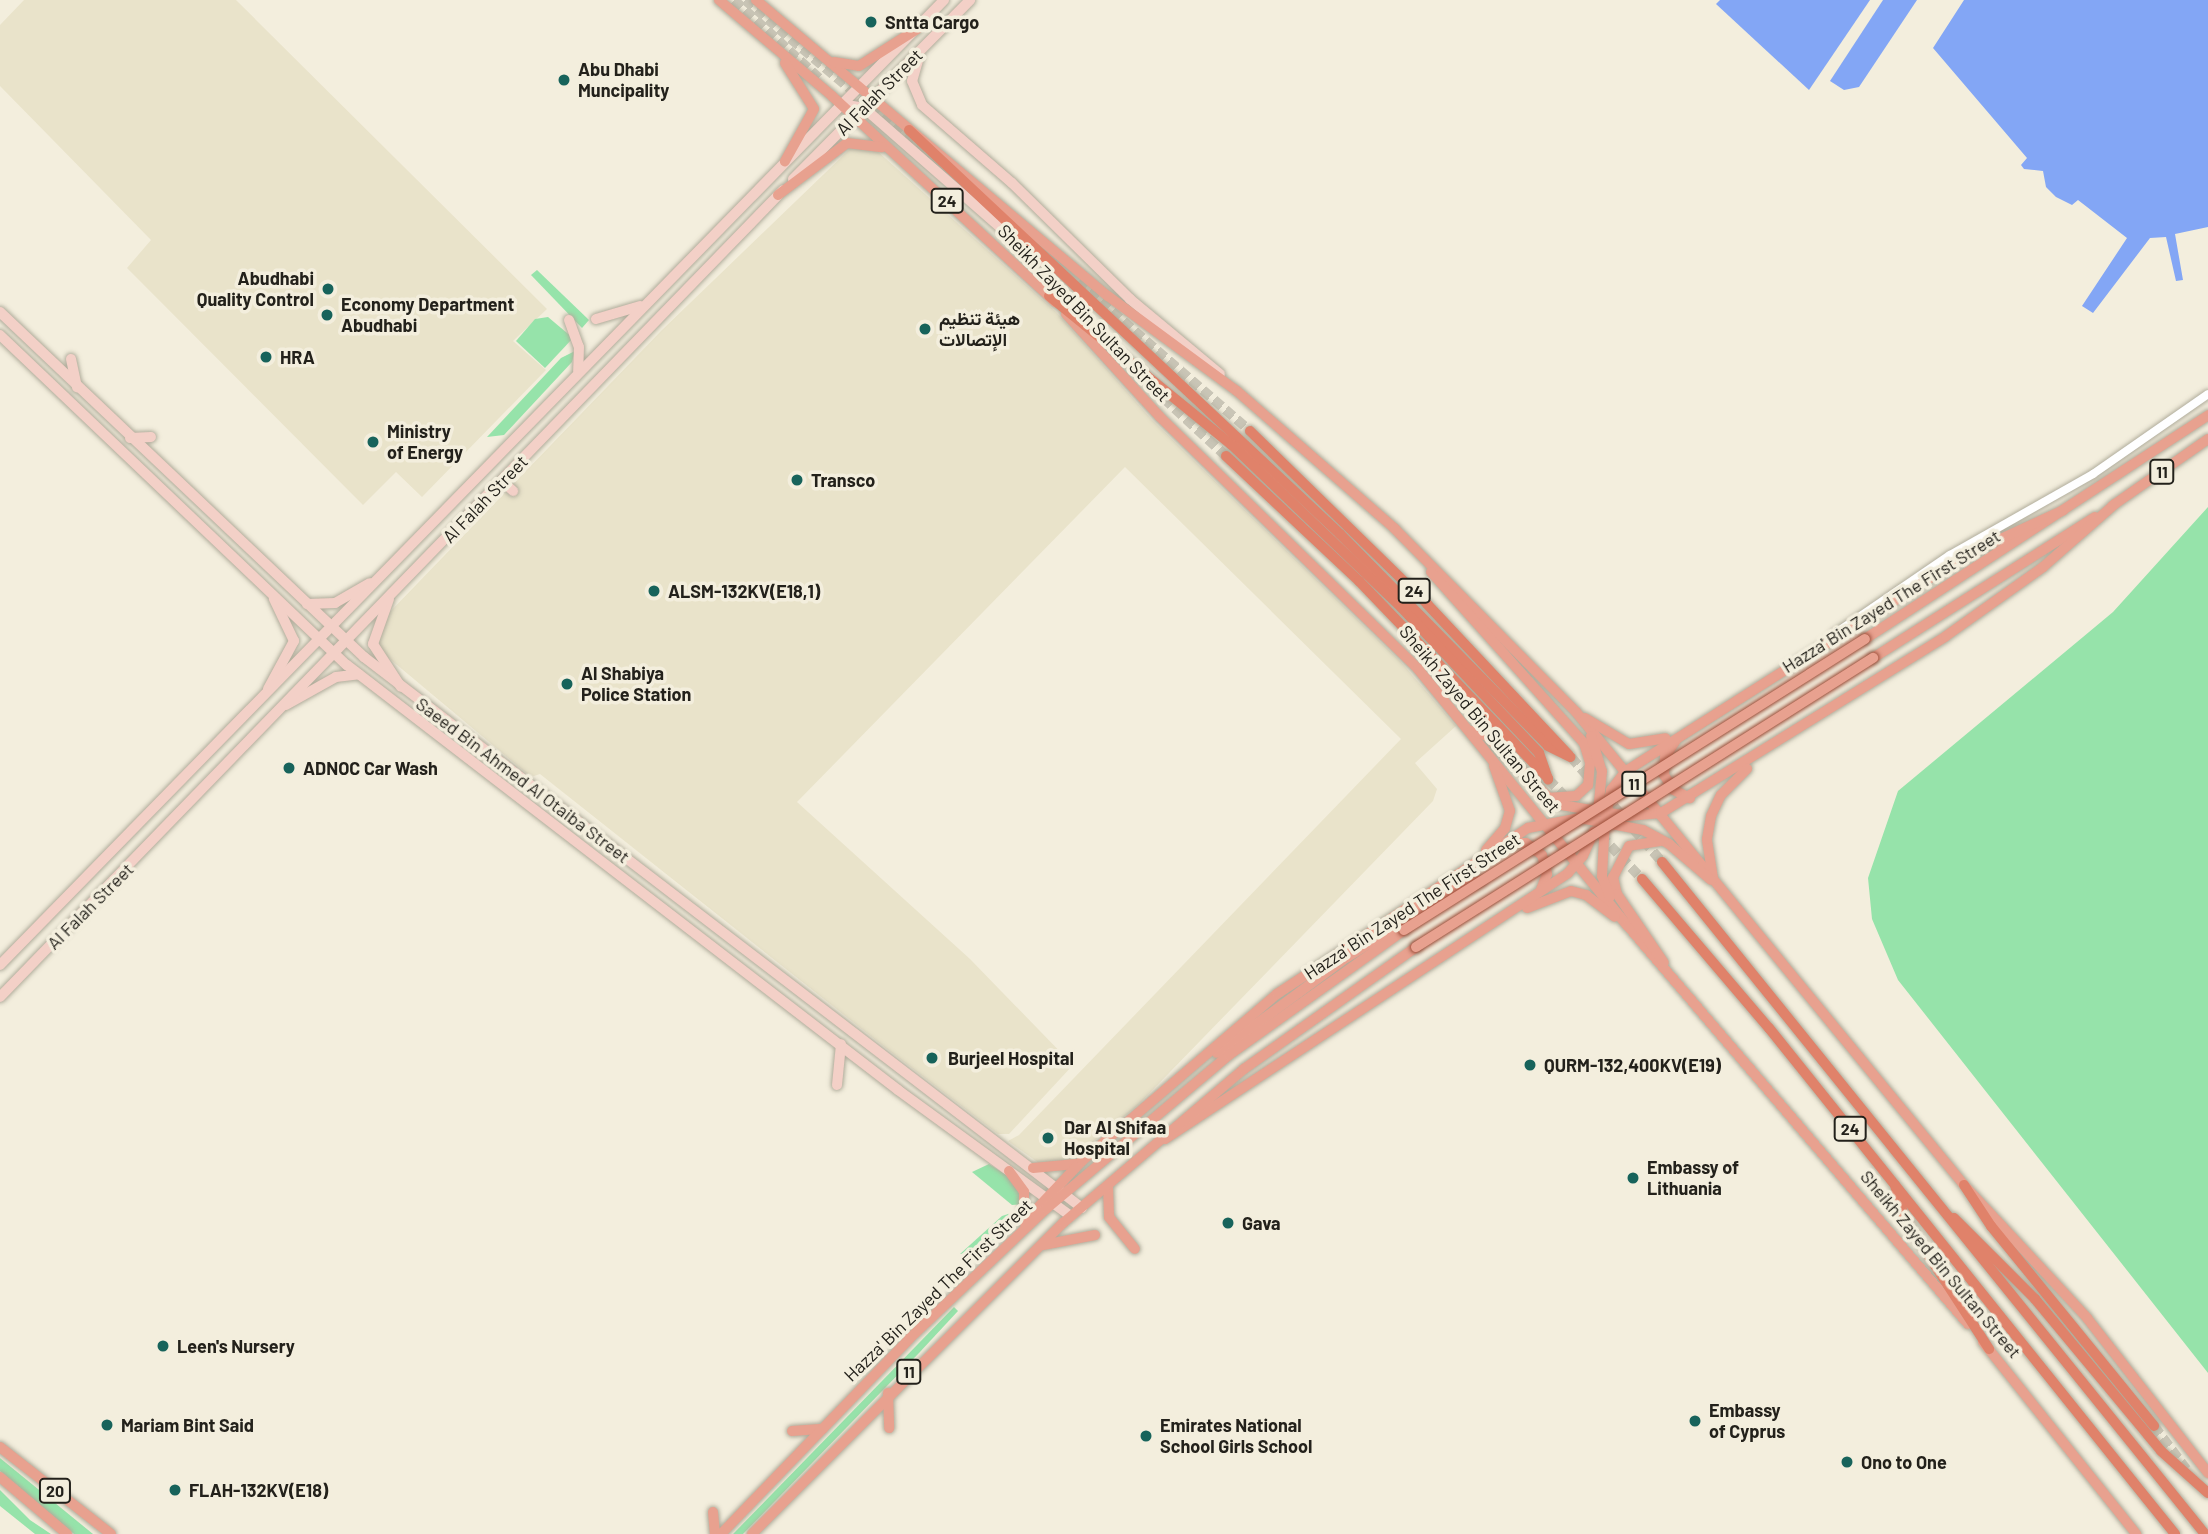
<!DOCTYPE html>
<html>
<head>
<meta charset="utf-8">
<style>
	body { margin:0 }
	#map { position:relative; width:2208px; height:1534px; overflow:hidden; background:#f3eedd; font-family:Barlow,Vazirmatn,sans-serif }
	div>[style] { position:absolute }
	[style*='--x'] { left:calc(var(--x)*1px); top:calc(var(--y)*1px); width:calc(var(--w)*1px); rotate:calc(var(--a)*1deg) }
	.built>* { inset:0; background:#e9e3ca }
	.green>* { inset:0; background:#96e3aa }
	.water>* { inset:0; background:#83a6f5 }
	.trunk-tunnel>* { height:10px; margin-top:-5px; transform-origin:0; background:repeating-linear-gradient(90deg,#c9c5b6 0 10px,transparent 0 15px) }
	.roads { filter:drop-shadow(0 0 2px #b0ac9b) drop-shadow(0 0 2px #b0ac9b) }
	.tertiary>* { height:8px; margin:-4px; padding:0 4px; transform-origin:4px; border-radius:4px; background:#fff }
	.secondary>* { height:10px; margin:-5px; padding:0 5px; transform-origin:5px; border-radius:5px; background:#f3d0c7 }
	.primary>* { height:10px; margin:-5px; padding:0 5px; transform-origin:5px; border-radius:5px; background:#e8a18f }
	.trunk>* { height:10px; margin:-5px; padding:0 5px; transform-origin:5px; border-radius:5px; background:#e0826a }
	.bridges { filter:drop-shadow(0 0 2px #994b36) drop-shadow(0 0 2px #994b36) }
	.primary-bridge>* { height:10px; margin:-5px; padding:0 5px; transform-origin:5px; border-radius:5px; background:#e8a18f }
	.dots>* { width:19px; height:19px; translate:-50% -50%; box-sizing:border-box; border:4px solid #f3eedd; border-radius:50% }
	span { translate:-50% -50%; white-space:nowrap; text-align:center; line-height:1.15; -webkit-text-stroke:7px #f3eedd; paint-order:stroke }
	.shield-label span { padding:2px 5px; background:#f3eedd; border:2px solid; border-radius:5px; -webkit-text-stroke-width:0 }
	.shield-label { font-size:16px; color:#23211b; font-weight:700 }
	.poi-label { font-size:18px; color:#23211b; font-weight:700 }
	.left { translate:0 -50%; text-align:left }
	.right { translate:-100% -50%; text-align:right }
	.street-label { font-size:18px; color:#23211b }
</style>
</head>
<body>
<div id="map">
	<div class="built">
		<i style="clip-path:polygon(24px 0,236px 0,547px 309px,513px 341px,546px 370px,422px 497px,396px 472px,363px 505px,127px 268px,151px 240px,0 86px,0 25px)"></i>
		<i style="clip-path:polygon(852px 147px,875px 149px,1056px 312px,1152px 420px,1400px 661px,1456px 726px,1415px 763px,1437px 789px,1433px 801px,1137px 1106px,1063px 1166px,1043px 1166px,1008px 1141px,1019px 1135px,1401px 739px,1125px 467px,797px 802px,970px 959px,1073px 1065px,1009px 1134px,998px 1134px,887px 1049px,540px 774px,531px 777px,378px 649px,377px 634px,388px 614px,661px 331px)"></i>
	</div>
	<div class="green">
		<i style="clip-path:polygon(537px 270px,589px 320px,582px 328px,531px 275px)"></i>
		<i style="clip-path:polygon(548px 317px,573px 338px,545px 368px,516px 341px,535px 319px)"></i>
		<i style="clip-path:polygon(575px 351px,572px 362px,504px 435px,487px 437px,561px 358px)"></i>
		<i style="clip-path:polygon(2208px 507px,2208px 1373px,1898px 980px,1872px 919px,1868px 878px,1898px 791px,2113px 612px)"></i>
		<i style="clip-path:polygon(989px 1164px,1014px 1180px,1023px 1204px,1012px 1205px,972px 1172px)"></i>
		<i style="clip-path:polygon(1020px 1210px,984px 1251px,960px 1254px,1002px 1216px)"></i>
		<i style="clip-path:polygon(954px 1307px,958px 1311px,919px 1353px,743px 1534px,733px 1534px)"></i>
		<i style="clip-path:polygon(0 1458px,93px 1534px,74px 1534px,0 1471px)"></i>
		<i style="clip-path:polygon(0 1490px,30px 1520px,51px 1534px,35px 1534px,0 1506px)"></i>
	</div>
	<div class="water">
		<i style="clip-path:polygon(1720px 0,1870px 0,1809px 90px,1716px 4px)"></i>
		<i style="clip-path:polygon(1883px 0,1917px 0,1859px 87px,1844px 90px,1830px 81px)"></i>
		<i style="clip-path:polygon(1964px 0,2208px 0,2208px 227px,2175px 234px,2183px 280px,2176px 281px,2166px 237px,2150px 238px,2093px 313px,2082px 306px,2127px 238px,2078px 200px,2072px 205px,2056px 197px,2046px 187px,2043px 171px,2024px 169px,2021px 165px,2027px 158px,1933px 48px)"></i>
	</div>
	<div class="trunk-tunnel">
		<i style="--x:734;--y:0;--w:120;--a:42.6"></i>
		<i style="--x:745;--y:0;--w:255;--a:40.2"></i>
		<i style="--x:1078;--y:282;--w:228;--a:40.9"></i>
		<i style="--x:1142;--y:378;--w:115;--a:42.9"></i>
		<i style="--x:1571;--y:757;--w:30;--a:49"></i>
		<i style="--x:1548;--y:779;--w:32;--a:46"></i>
		<i style="--x:1604;--y:795;--w:89;--a:49.1"></i>
		<i style="--x:1600;--y:835;--w:61;--a:46.3"></i>
		<i style="--x:2154;--y:1426;--w:54;--a:53.3"></i>
	</div>
	<div class="roads">
		<div class="tertiary">
			<i style="--x:1834;--y:634;--w:140;--a:-34.3"></i>
			<i style="--x:1950;--y:555;--w:164;--a:-29.5"></i>
			<i style="--x:2093;--y:474;--w:140;--a:-34.8"></i>
		</div>
		<div class="secondary">
			<i style="--x:919;--y:57;--w:25;--a:106"></i>
			<i style="--x:912;--y:81;--w:26;--a:67"></i>
			<i style="--x:922;--y:105;--w:119;--a:40.9"></i>
			<i style="--x:1012;--y:183;--w:165;--a:44.5"></i>
			<i style="--x:1130;--y:299;--w:117;--a:39.8"></i>
			<i style="--x:842;--y:104;--w:22;--a:10"></i>
			<i style="--x:864;--y:108;--w:226;--a:41.2"></i>
			<i style="--x:1034;--y:257;--w:21;--a:28"></i>
			<i style="--x:793;--y:179;--w:252;--a:-45.3"></i>
			<i style="--x:0;--y:312;--w:502;--a:43.46"></i>
			<i style="--x:364;--y:657;--w:905;--a:37.5"></i>
			<i style="--x:596;--y:319;--w:46;--a:-16.5"></i>
			<i style="--x:569;--y:320;--w:29;--a:70"></i>
			<i style="--x:579;--y:347;--w:24;--a:92"></i>
			<i style="--x:0;--y:335;--w:479;--a:43.6"></i>
			<i style="--x:347;--y:665;--w:696;--a:37.64"></i>
			<i style="--x:898;--y:1090;--w:214;--a:36.1"></i>
			<i style="--x:71;--y:359;--w:29;--a:78"></i>
			<i style="--x:130;--y:438;--w:21;--a:-3"></i>
			<i style="--x:502;--y:481;--w:15;--a:42"></i>
			<i style="--x:389;--y:599;--w:48;--a:109.6"></i>
			<i style="--x:373;--y:644;--w:51;--a:56.9"></i>
			<i style="--x:307;--y:604;--w:28;--a:-2"></i>
			<i style="--x:335;--y:603;--w:40;--a:-29.7"></i>
			<i style="--x:268;--y:689;--w:55;--a:-61.6"></i>
			<i style="--x:294;--y:641;--w:47;--a:-115.5"></i>
			<i style="--x:286;--y:705;--w:57;--a:-29.2"></i>
			<i style="--x:336;--y:677;--w:23;--a:-7"></i>
			<i style="--x:0;--y:965;--w:1350;--a:-45.63"></i>
			<i style="--x:0;--y:997;--w:1124;--a:-45.86"></i>
			<i style="--x:837;--y:1085;--w:41;--a:-84.4"></i>
		</div>
		<div class="primary">
			<i style="--x:719;--y:0;--w:148;--a:40.3"></i>
			<i style="--x:832;--y:96;--w:304;--a:42.7"></i>
			<i style="--x:756;--y:0;--w:460;--a:40.1"></i>
			<i style="--x:1108;--y:296;--w:160;--a:36.4"></i>
			<i style="--x:1237;--y:391;--w:210;--a:41.1"></i>
			<i style="--x:1395;--y:529;--w:257;--a:45.3"></i>
			<i style="--x:1576;--y:712;--w:612;--a:50.64"></i>
			<i style="--x:1964;--y:1185;--w:181;--a:47.2"></i>
			<i style="--x:2087;--y:1318;--w:197;--a:52"></i>
			<i style="--x:834;--y:62;--w:25;--a:9"></i>
			<i style="--x:859;--y:66;--w:69;--a:-32.5"></i>
			<i style="--x:785;--y:63;--w:54;--a:57.8"></i>
			<i style="--x:814;--y:109;--w:60;--a:119.1"></i>
			<i style="--x:778;--y:195;--w:86;--a:-37"></i>
			<i style="--x:847;--y:143;--w:35;--a:7"></i>
			<i style="--x:1066;--y:314;--w:139;--a:47.6"></i>
			<i style="--x:1160;--y:417;--w:361;--a:44.3"></i>
			<i style="--x:1418;--y:669;--w:330;--a:50.8"></i>
			<i style="--x:1627;--y:925;--w:525;--a:49.48"></i>
			<i style="--x:2112;--y:506;--w:117;--a:-34.9"></i>
			<i style="--x:1431;--y:572;--w:229;--a:48.2"></i>
			<i style="--x:1584;--y:743;--w:21;--a:73"></i>
			<i style="--x:1590;--y:763;--w:22;--a:95"></i>
			<i style="--x:1588;--y:785;--w:16;--a:137"></i>
			<i style="--x:1576;--y:796;--w:26;--a:176"></i>
			<i style="--x:1865;--y:639;--w:410;--a:-33.1"></i>
			<i style="--x:1873;--y:658;--w:263;--a:-32.4"></i>
			<i style="--x:1585;--y:718;--w:51;--a:30.6"></i>
			<i style="--x:1629;--y:744;--w:37;--a:-9"></i>
			<i style="--x:1472;--y:731;--w:16;--a:18"></i>
			<i style="--x:1487;--y:736;--w:96;--a:45"></i>
			<i style="--x:1555;--y:804;--w:74;--a:9.3"></i>
			<i style="--x:1628;--y:816;--w:33;--a:-5"></i>
			<i style="--x:1661;--y:813;--w:335;--a:-31.8"></i>
			<i style="--x:1946;--y:636;--w:119;--a:-35.4"></i>
			<i style="--x:2043;--y:567;--w:96;--a:-41.2"></i>
			<i style="--x:1591;--y:736;--w:37;--a:73"></i>
			<i style="--x:1602;--y:771;--w:41;--a:95.6"></i>
			<i style="--x:1676;--y:740;--w:20;--a:123"></i>
			<i style="--x:1665;--y:757;--w:18;--a:93"></i>
			<i style="--x:1664;--y:775;--w:18;--a:56"></i>
			<i style="--x:1674;--y:790;--w:18;--a:27"></i>
			<i style="--x:1660;--y:841;--w:31;--a:171"></i>
			<i style="--x:1629;--y:846;--w:35;--a:117"></i>
			<i style="--x:1613;--y:877;--w:17;--a:77"></i>
			<i style="--x:1617;--y:894;--w:83;--a:55.7"></i>
			<i style="--x:1508;--y:843;--w:18;--a:0"></i>
			<i style="--x:1526;--y:843;--w:20;--a:37"></i>
			<i style="--x:1542;--y:855;--w:20;--a:75"></i>
			<i style="--x:1547;--y:874;--w:17;--a:111"></i>
			<i style="--x:1486;--y:850;--w:29;--a:-49"></i>
			<i style="--x:1505;--y:828;--w:18;--a:-74"></i>
			<i style="--x:1510;--y:811;--w:48;--a:-109.6"></i>
			<i style="--x:1713;--y:878;--w:39;--a:-99"></i>
			<i style="--x:1707;--y:839;--w:23;--a:-80"></i>
			<i style="--x:1711;--y:816;--w:23;--a:-65"></i>
			<i style="--x:1721;--y:795;--w:37;--a:-45"></i>
			<i style="--x:1610;--y:897;--w:22;--a:-111"></i>
			<i style="--x:1602;--y:876;--w:55;--a:-86.9"></i>
			<i style="--x:1605;--y:821;--w:32;--a:-79"></i>
			<i style="--x:1611;--y:790;--w:24;--a:-52"></i>
			<i style="--x:1626;--y:771;--w:407;--a:-32.4"></i>
			<i style="--x:1970;--y:553;--w:103;--a:-24.6"></i>
			<i style="--x:1527;--y:908;--w:47;--a:-21.1"></i>
			<i style="--x:1571;--y:891;--w:16;--a:15"></i>
			<i style="--x:1586;--y:895;--w:36;--a:37"></i>
			<i style="--x:1217;--y:1053;--w:160;--a:-36.4"></i>
			<i style="--x:1346;--y:958;--w:133;--a:-32.4"></i>
			<i style="--x:1458;--y:887;--w:23;--a:-15"></i>
			<i style="--x:1165;--y:1139;--w:483;--a:-33.4"></i>
			<i style="--x:1568;--y:873;--w:23;--a:-49"></i>
			<i style="--x:1583;--y:856;--w:27;--a:-66"></i>
			<i style="--x:1033;--y:1168;--w:43;--a:-5.3"></i>
			<i style="--x:1009;--y:1171;--w:26;--a:54"></i>
			<i style="--x:1024;--y:1192;--w:30;--a:90"></i>
			<i style="--x:1108;--y:1186;--w:31;--a:88"></i>
			<i style="--x:1109;--y:1217;--w:41;--a:50.9"></i>
			<i style="--x:1029;--y:1217;--w:77;--a:-46.6"></i>
			<i style="--x:1082;--y:1161;--w:257;--a:-40.6"></i>
			<i style="--x:1277;--y:994;--w:301;--a:-33.5"></i>
			<i style="--x:1528;--y:828;--w:53;--a:-10.9"></i>
			<i style="--x:1580;--y:818;--w:64;--a:10.8"></i>
			<i style="--x:1643;--y:830;--w:30;--a:28"></i>
			<i style="--x:1669;--y:844;--w:55;--a:40.6"></i>
			<i style="--x:1043;--y:1245;--w:53;--a:-10.9"></i>
			<i style="--x:1983;--y:1342;--w:246;--a:51.4"></i>
			<i style="--x:888;--y:1393;--w:35;--a:88"></i>
			<i style="--x:792;--y:1431;--w:31;--a:-4"></i>
			<i style="--x:0;--y:1447;--w:141;--a:38.1"></i>
			<i style="--x:0;--y:1477;--w:88;--a:40.4"></i>
			<i style="--x:713;--y:1512;--w:22;--a:85"></i>
			<i style="--x:721;--y:1534;--w:271;--a:-46"></i>
			<i style="--x:909;--y:1339;--w:189;--a:-43.5"></i>
			<i style="--x:1046;--y:1209;--w:239;--a:-40.1"></i>
			<i style="--x:1229;--y:1055;--w:215;--a:-35.5"></i>
			<i style="--x:752;--y:1534;--w:440;--a:-45"></i>
			<i style="--x:1063;--y:1223;--w:238;--a:-40.4"></i>
			<i style="--x:1244;--y:1069;--w:211;--a:-35.3"></i>
		</div>
		<div class="trunk">
			<i style="--x:909;--y:130;--w:591;--a:43.15"></i>
			<i style="--x:1340;--y:534;--w:297;--a:45.5"></i>
			<i style="--x:1548;--y:746;--w:25;--a:26"></i>
			<i style="--x:1049;--y:296;--w:236;--a:39.2"></i>
			<i style="--x:1232;--y:445;--w:234;--a:43.8"></i>
			<i style="--x:1401;--y:607;--w:201;--a:46.6"></i>
			<i style="--x:1539;--y:753;--w:28;--a:71"></i>
			<i style="--x:1250;--y:431;--w:248;--a:44.3"></i>
			<i style="--x:1427;--y:604;--w:207;--a:46.8"></i>
			<i style="--x:1226;--y:456;--w:183;--a:43.2"></i>
			<i style="--x:1359;--y:581;--w:273;--a:46.2"></i>
			<i style="--x:1662;--y:862;--w:864;--a:51.06"></i>
			<i style="--x:1642;--y:879;--w:196;--a:49.6"></i>
			<i style="--x:1769;--y:1028;--w:649;--a:51.26"></i>
			<i style="--x:1895;--y:1185;--w:35;--a:74"></i>
			<i style="--x:1905;--y:1219;--w:155;--a:57.1"></i>
			<i style="--x:1964;--y:1185;--w:49;--a:56.6"></i>
			<i style="--x:1991;--y:1226;--w:258;--a:50.8"></i>
			<i style="--x:1954;--y:1218;--w:115;--a:45"></i>
			<i style="--x:2035;--y:1299;--w:197;--a:50.3"></i>
			<i style="--x:2161;--y:1451;--w:63;--a:41.8"></i>
		</div>
	</div>
	<div class="bridges">
		<div class="primary-bridge">
			<i style="--x:1404;--y:930;--w:545;--a:-32.26"></i>
			<i style="--x:1416;--y:947;--w:541;--a:-32.31"></i>
		</div>
	</div>
	<div class="dots">
		<i style="left:871px;top:22px;background:#17635b"></i>
		<i style="left:564px;top:80px;background:#17635b"></i>
		<i style="left:328px;top:289px;background:#17635b"></i>
		<i style="left:327px;top:315px;background:#17635b"></i>
		<i style="left:925px;top:329px;background:#17635b"></i>
		<i style="left:266px;top:357px;background:#17635b"></i>
		<i style="left:373px;top:442px;background:#17635b"></i>
		<i style="left:797px;top:480px;background:#17635b"></i>
		<i style="left:654px;top:591px;background:#17635b"></i>
		<i style="left:567px;top:684px;background:#17635b"></i>
		<i style="left:289px;top:768px;background:#17635b"></i>
		<i style="left:932px;top:1058px;background:#17635b"></i>
		<i style="left:1530px;top:1065px;background:#17635b"></i>
		<i style="left:1048px;top:1138px;background:#17635b"></i>
		<i style="left:1633px;top:1178px;background:#17635b"></i>
		<i style="left:1228px;top:1223px;background:#17635b"></i>
		<i style="left:163px;top:1346px;background:#17635b"></i>
		<i style="left:1695px;top:1421px;background:#17635b"></i>
		<i style="left:107px;top:1425px;background:#17635b"></i>
		<i style="left:1146px;top:1436px;background:#17635b"></i>
		<i style="left:1847px;top:1462px;background:#17635b"></i>
		<i style="left:175px;top:1490px;background:#17635b"></i>
	</div>
	<div class="shield-label">
		<span style="left:947px;top:201px">24</span>
		<span style="left:2162px;top:472px">11</span>
		<span style="left:1414px;top:591px">24</span>
		<span style="left:1634px;top:784px">11</span>
		<span style="left:1850px;top:1129px">24</span>
		<span style="left:909px;top:1372px">11</span>
		<span style="left:55px;top:1491px">20</span>
	</div>
	<div class="poi-label">
		<span class="left" style="left:885px;top:22px">Sntta Cargo</span>
		<span class="left" style="left:578px;top:80px">Abu Dhabi<br>Muncipality</span>
		<span class="right" style="left:314px;top:289px">Abudhabi<br>Quality Control</span>
		<span class="left" style="left:341px;top:315px">Economy Department<br>Abudhabi</span>
		<span class="left" style="left:939px;top:329px">هيئة تنظيم<br>الإتصالات</span>
		<span class="left" style="left:280px;top:357px">HRA</span>
		<span class="left" style="left:387px;top:442px">Ministry<br>of Energy</span>
		<span class="left" style="left:811px;top:480px">Transco</span>
		<span class="left" style="left:668px;top:591px">ALSM-132KV(E18,1)</span>
		<span class="left" style="left:581px;top:684px">Al Shabiya<br>Police Station</span>
		<span class="left" style="left:303px;top:768px">ADNOC Car Wash</span>
		<span class="left" style="left:948px;top:1058px">Burjeel Hospital</span>
		<span class="left" style="left:1544px;top:1065px">QURM-132,400KV(E19)</span>
		<span class="left" style="left:1064px;top:1138px">Dar Al Shifaa<br>Hospital</span>
		<span class="left" style="left:1647px;top:1178px">Embassy of<br>Lithuania</span>
		<span class="left" style="left:1242px;top:1223px">Gava</span>
		<span class="left" style="left:177px;top:1346px">Leen's Nursery</span>
		<span class="left" style="left:1709px;top:1421px">Embassy<br>of Cyprus</span>
		<span class="left" style="left:121px;top:1425px">Mariam Bint Said</span>
		<span class="left" style="left:1160px;top:1436px">Emirates National<br>School Girls School</span>
		<span class="left" style="left:1861px;top:1462px">Ono to One</span>
		<span class="left" style="left:189px;top:1490px">FLAH-132KV(E18)</span>
	</div>
	<div class="street-label">
		<span style="left:879px;top:92px;rotate:-45deg">Al Falah Street</span>
		<span style="left:1084px;top:313px;rotate:46deg">Sheikh Zayed Bin Sultan Street</span>
		<span style="left:485px;top:499px;rotate:-46deg">Al Falah Street</span>
		<span style="left:1891px;top:601px;rotate:-32deg">Hazza' Bin Zayed The First Street</span>
		<span style="left:1480px;top:719px;rotate:50deg">Sheikh Zayed Bin Sultan Street</span>
		<span style="left:523px;top:780px;rotate:37deg">Saeed Bin Ahmed Al Otaiba Street</span>
		<span style="left:90px;top:906px;rotate:-45deg">Al Falah Street</span>
		<span style="left:1412px;top:906px;rotate:-33deg">Hazza' Bin Zayed The First Street</span>
		<span style="left:1941px;top:1264px;rotate:50deg">Sheikh Zayed Bin Sultan Street</span>
		<span style="left:938px;top:1290px;rotate:-44deg">Hazza' Bin Zayed The First Street</span>
	</div>
</div>
</body>
</html>
